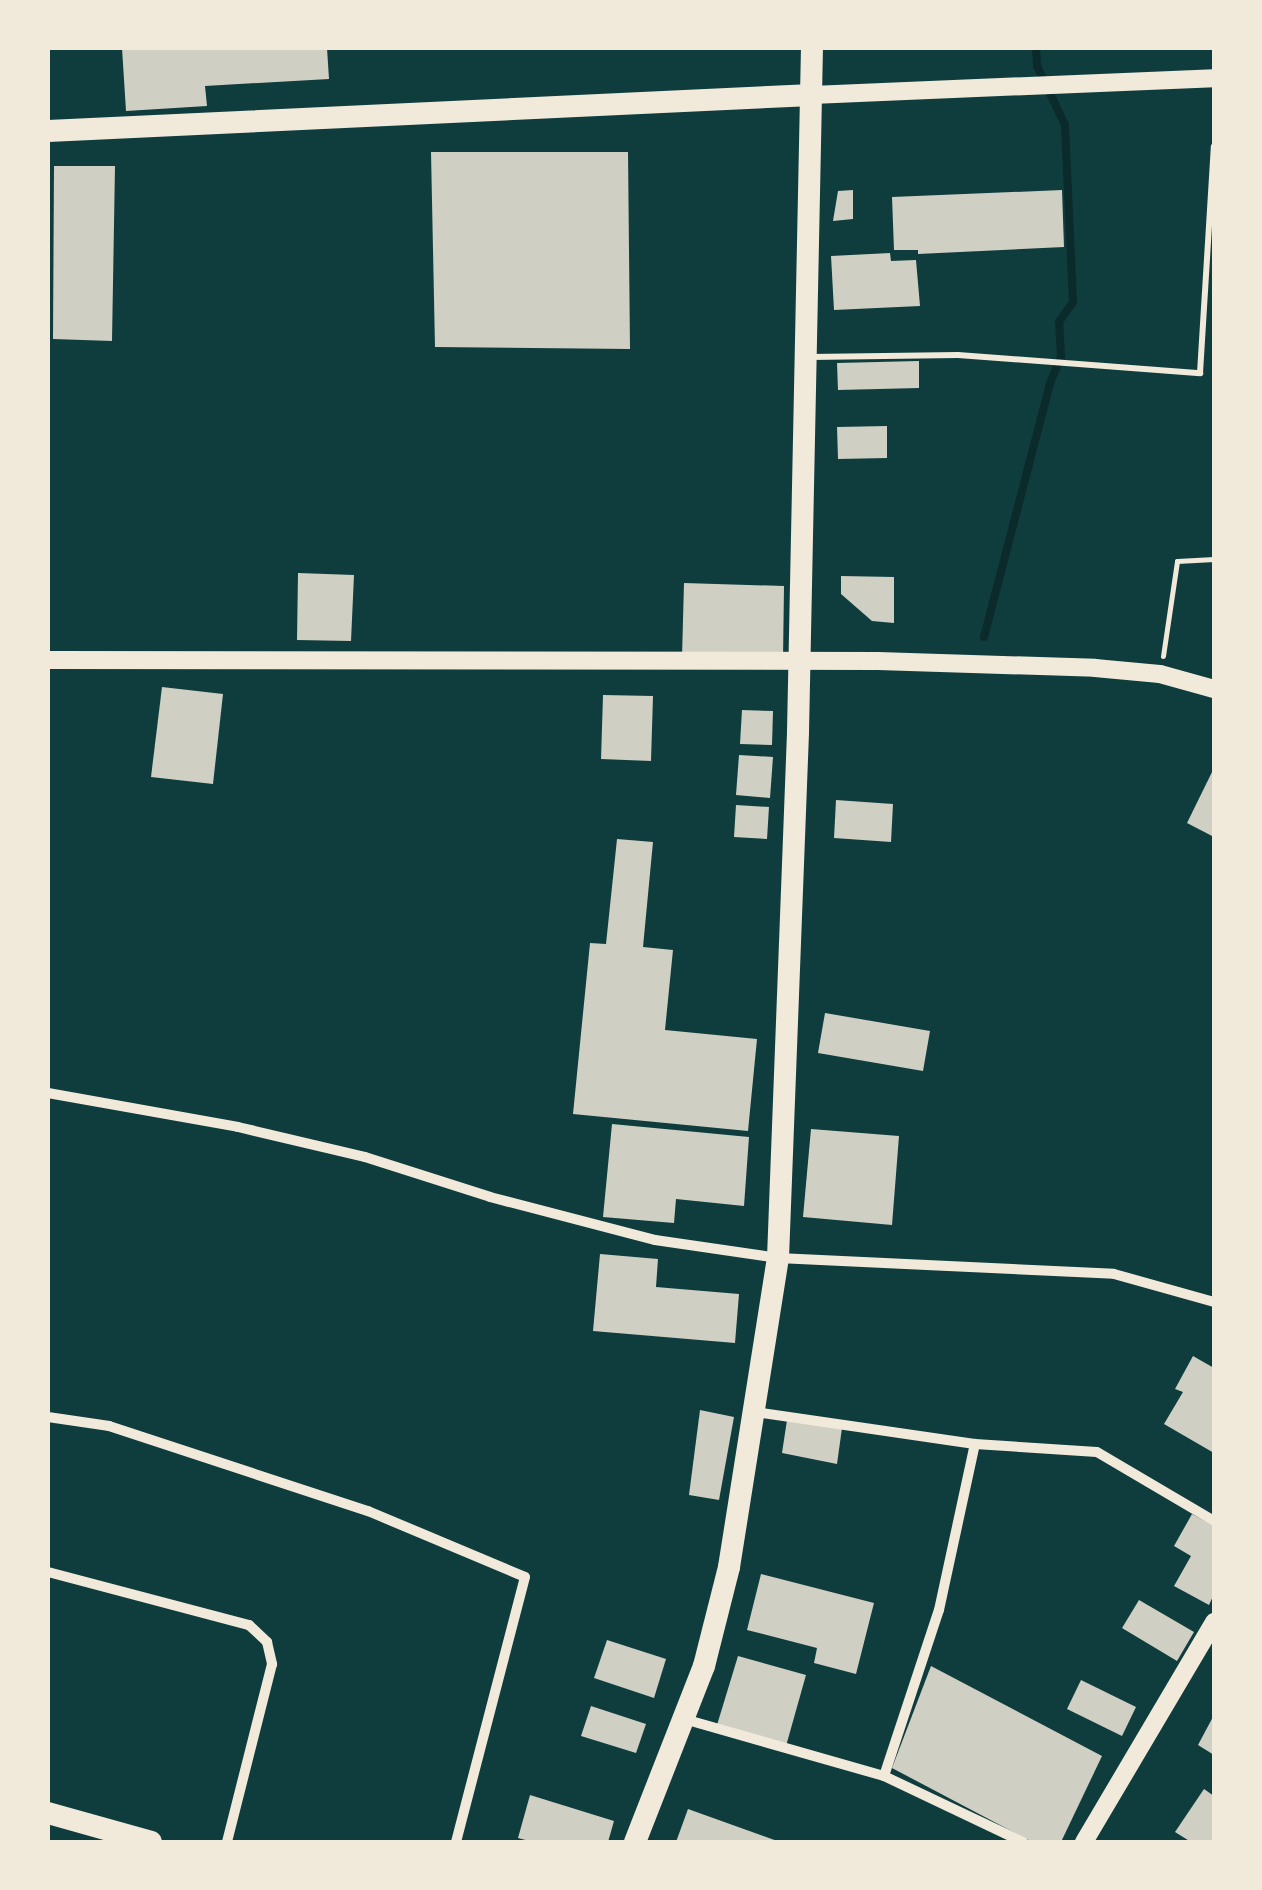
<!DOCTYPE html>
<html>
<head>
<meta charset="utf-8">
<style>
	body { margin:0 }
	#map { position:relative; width:1262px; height:1890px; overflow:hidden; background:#0f3d3e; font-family:Ubuntu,sans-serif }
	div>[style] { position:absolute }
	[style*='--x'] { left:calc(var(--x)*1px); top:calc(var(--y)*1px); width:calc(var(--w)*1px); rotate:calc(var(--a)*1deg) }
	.stream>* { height:8px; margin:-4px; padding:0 4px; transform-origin:4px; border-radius:4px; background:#0a2a2b }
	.building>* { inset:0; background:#cfcfc3 }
	.path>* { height:5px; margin:-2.5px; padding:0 2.5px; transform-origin:2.5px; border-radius:2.5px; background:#f1e9da }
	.service>* { height:6px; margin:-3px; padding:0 3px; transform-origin:3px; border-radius:3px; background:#f1e9da }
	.minor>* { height:10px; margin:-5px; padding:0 5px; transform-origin:5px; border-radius:5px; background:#f1e9da }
	.tertiary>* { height:18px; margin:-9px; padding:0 9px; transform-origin:9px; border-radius:9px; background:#f1e9da }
	.trunk>* { height:22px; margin:-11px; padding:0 11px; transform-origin:11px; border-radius:11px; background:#f1e9da }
	span { translate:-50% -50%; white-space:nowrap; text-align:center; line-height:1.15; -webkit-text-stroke:8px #f1e9da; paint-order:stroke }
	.frame { position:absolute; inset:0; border:50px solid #f1e9da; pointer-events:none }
</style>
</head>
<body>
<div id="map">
	<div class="stream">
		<i style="--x:984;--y:637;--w:262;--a:-75.4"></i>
		<i style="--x:1050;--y:383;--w:28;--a:-67"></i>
		<i style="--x:1061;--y:357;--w:35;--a:-93"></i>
		<i style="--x:1059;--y:322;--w:24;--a:-55"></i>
		<i style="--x:1073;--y:302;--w:177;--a:-92.6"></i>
		<i style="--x:1065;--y:125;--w:65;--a:-115.4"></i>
		<i style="--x:1037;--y:66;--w:18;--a:-93"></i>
	</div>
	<div class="building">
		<i style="clip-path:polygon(122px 48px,327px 48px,329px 79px,205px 86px,207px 106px,126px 111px)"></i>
		<i style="clip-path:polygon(431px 152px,628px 152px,630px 349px,435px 347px)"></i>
		<i style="clip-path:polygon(54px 166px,115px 166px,112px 341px,53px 339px)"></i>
		<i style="clip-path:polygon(853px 190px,853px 219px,833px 221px,838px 191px)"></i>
		<i style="clip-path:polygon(1062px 190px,1064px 247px,918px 254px,918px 250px,894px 250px,892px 197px)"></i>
		<i style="clip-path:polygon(890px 253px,891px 261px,916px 260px,920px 306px,834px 310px,831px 256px)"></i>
		<i style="clip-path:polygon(919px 361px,919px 388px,838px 390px,837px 363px)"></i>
		<i style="clip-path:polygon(887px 426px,887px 458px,838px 459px,837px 427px)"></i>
		<i style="clip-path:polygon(298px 573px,354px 575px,351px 641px,297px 640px)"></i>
		<i style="clip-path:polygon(841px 576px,894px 577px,894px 623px,872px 621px,841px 594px)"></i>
		<i style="clip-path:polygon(684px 583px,784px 586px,783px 659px,682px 657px)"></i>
		<i style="clip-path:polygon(162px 687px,223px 694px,213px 784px,151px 777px)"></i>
		<i style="clip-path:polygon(603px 695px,653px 696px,651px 761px,601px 759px)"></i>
		<i style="clip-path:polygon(742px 710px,773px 711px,772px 745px,740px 744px)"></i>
		<i style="clip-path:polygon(739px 755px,773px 757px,770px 798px,736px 795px)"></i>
		<i style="clip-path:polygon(1214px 768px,1214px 837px,1187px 823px)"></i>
		<i style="clip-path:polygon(836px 800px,893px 804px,891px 842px,834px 838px)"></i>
		<i style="clip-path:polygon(736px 805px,769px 807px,767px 839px,734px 837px)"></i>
		<i style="clip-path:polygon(617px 839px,653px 842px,643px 947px,673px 950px,665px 1030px,757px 1039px,748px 1131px,573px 1114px,590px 943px,606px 944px)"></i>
		<i style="clip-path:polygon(825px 1013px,930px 1031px,923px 1071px,818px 1053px)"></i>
		<i style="clip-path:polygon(612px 1124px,749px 1137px,744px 1206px,676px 1199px,674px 1223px,603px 1217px)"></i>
		<i style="clip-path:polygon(811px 1129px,899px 1136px,892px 1225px,803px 1217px)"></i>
		<i style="clip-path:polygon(600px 1254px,658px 1259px,656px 1287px,739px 1294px,735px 1343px,593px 1331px)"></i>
		<i style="clip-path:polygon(1193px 1356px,1214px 1368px,1214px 1453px,1164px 1424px,1183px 1392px,1175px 1389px)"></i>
		<i style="clip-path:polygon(700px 1410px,734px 1417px,719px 1500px,689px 1495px)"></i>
		<i style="clip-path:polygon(787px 1420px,842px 1428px,837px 1464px,782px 1453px)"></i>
		<i style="clip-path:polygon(1192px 1514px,1214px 1526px,1214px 1594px,1209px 1605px,1174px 1586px,1191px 1556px,1174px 1546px)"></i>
		<i style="clip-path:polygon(761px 1574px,874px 1603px,856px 1674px,814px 1663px,817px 1648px,747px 1630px)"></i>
		<i style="clip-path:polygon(1139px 1600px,1194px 1632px,1177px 1661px,1122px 1628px)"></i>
		<i style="clip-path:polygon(607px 1640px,666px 1659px,654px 1698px,594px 1678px)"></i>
		<i style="clip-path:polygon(738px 1656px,806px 1675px,786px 1746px,717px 1725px)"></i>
		<i style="clip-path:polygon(931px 1666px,1102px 1756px,1061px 1842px,1032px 1842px,892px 1768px)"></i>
		<i style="clip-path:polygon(1081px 1680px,1136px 1707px,1122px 1736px,1067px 1709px)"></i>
		<i style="clip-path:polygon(591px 1706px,646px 1724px,636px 1753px,581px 1736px)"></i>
		<i style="clip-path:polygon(1214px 1715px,1214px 1755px,1198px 1745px)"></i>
		<i style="clip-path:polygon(1204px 1789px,1214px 1796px,1214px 1842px,1191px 1842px,1175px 1832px)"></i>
		<i style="clip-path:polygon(530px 1795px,614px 1821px,608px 1842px,533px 1842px,518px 1838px)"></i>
		<i style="clip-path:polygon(688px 1809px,780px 1842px,676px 1842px)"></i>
	</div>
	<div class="path">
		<i style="--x:1163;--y:656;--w:96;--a:-81.6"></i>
		<i style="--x:1177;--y:561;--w:37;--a:-3"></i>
	</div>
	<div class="service">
		<i style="--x:810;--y:357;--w:148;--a:-0.8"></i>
		<i style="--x:958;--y:355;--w:243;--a:4.3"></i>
		<i style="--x:1200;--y:373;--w:227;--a:-86.5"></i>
	</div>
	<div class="minor">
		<i style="--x:48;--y:1093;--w:193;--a:10.1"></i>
		<i style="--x:238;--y:1127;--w:130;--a:13.3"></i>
		<i style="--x:365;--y:1157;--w:131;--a:17.7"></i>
		<i style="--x:490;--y:1197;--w:171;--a:14.6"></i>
		<i style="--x:655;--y:1240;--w:124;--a:8.3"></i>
		<i style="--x:778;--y:1258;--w:336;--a:2.7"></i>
		<i style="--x:1114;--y:1274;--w:104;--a:15.6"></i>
		<i style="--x:755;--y:1412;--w:222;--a:8.3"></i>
		<i style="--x:975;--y:1444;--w:122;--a:3.8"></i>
		<i style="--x:1097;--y:1452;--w:136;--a:30.5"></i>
		<i style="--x:48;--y:1417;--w:62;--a:8.4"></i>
		<i style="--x:109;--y:1426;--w:273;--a:18.2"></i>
		<i style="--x:368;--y:1511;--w:170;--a:22.8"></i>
		<i style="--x:525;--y:1577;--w:274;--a:104.6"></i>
		<i style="--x:48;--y:1572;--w:208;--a:14.8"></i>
		<i style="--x:249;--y:1625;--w:25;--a:43"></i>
		<i style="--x:267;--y:1642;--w:23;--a:77"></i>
		<i style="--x:272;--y:1664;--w:184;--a:104.2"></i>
		<i style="--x:684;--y:1719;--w:208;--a:15.9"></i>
		<i style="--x:884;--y:1776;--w:154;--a:25.4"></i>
		<i style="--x:884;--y:1776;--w:175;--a:-71.7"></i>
		<i style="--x:939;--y:1610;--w:170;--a:-77.8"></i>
	</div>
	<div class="tertiary">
		<i style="--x:812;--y:95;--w:402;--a:-2.4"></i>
		<i style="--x:48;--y:660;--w:830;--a:0.07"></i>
		<i style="--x:878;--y:661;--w:217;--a:1.8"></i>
		<i style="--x:1095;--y:668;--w:65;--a:5.3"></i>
		<i style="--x:1160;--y:674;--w:56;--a:15.5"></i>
		<i style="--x:1084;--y:1842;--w:256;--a:-59.4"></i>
	</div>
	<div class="trunk">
		<i style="--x:48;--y:131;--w:765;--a:-2.7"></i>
		<i style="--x:48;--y:1813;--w:107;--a:15.7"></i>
		<i style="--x:635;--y:1842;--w:189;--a:-68.6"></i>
		<i style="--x:704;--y:1666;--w:102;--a:-75.8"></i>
		<i style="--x:729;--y:1567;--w:313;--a:-81"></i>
		<i style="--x:778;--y:1258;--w:526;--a:-87.82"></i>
		<i style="--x:798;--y:732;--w:684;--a:-88.83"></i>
	</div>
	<div class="frame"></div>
</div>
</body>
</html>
